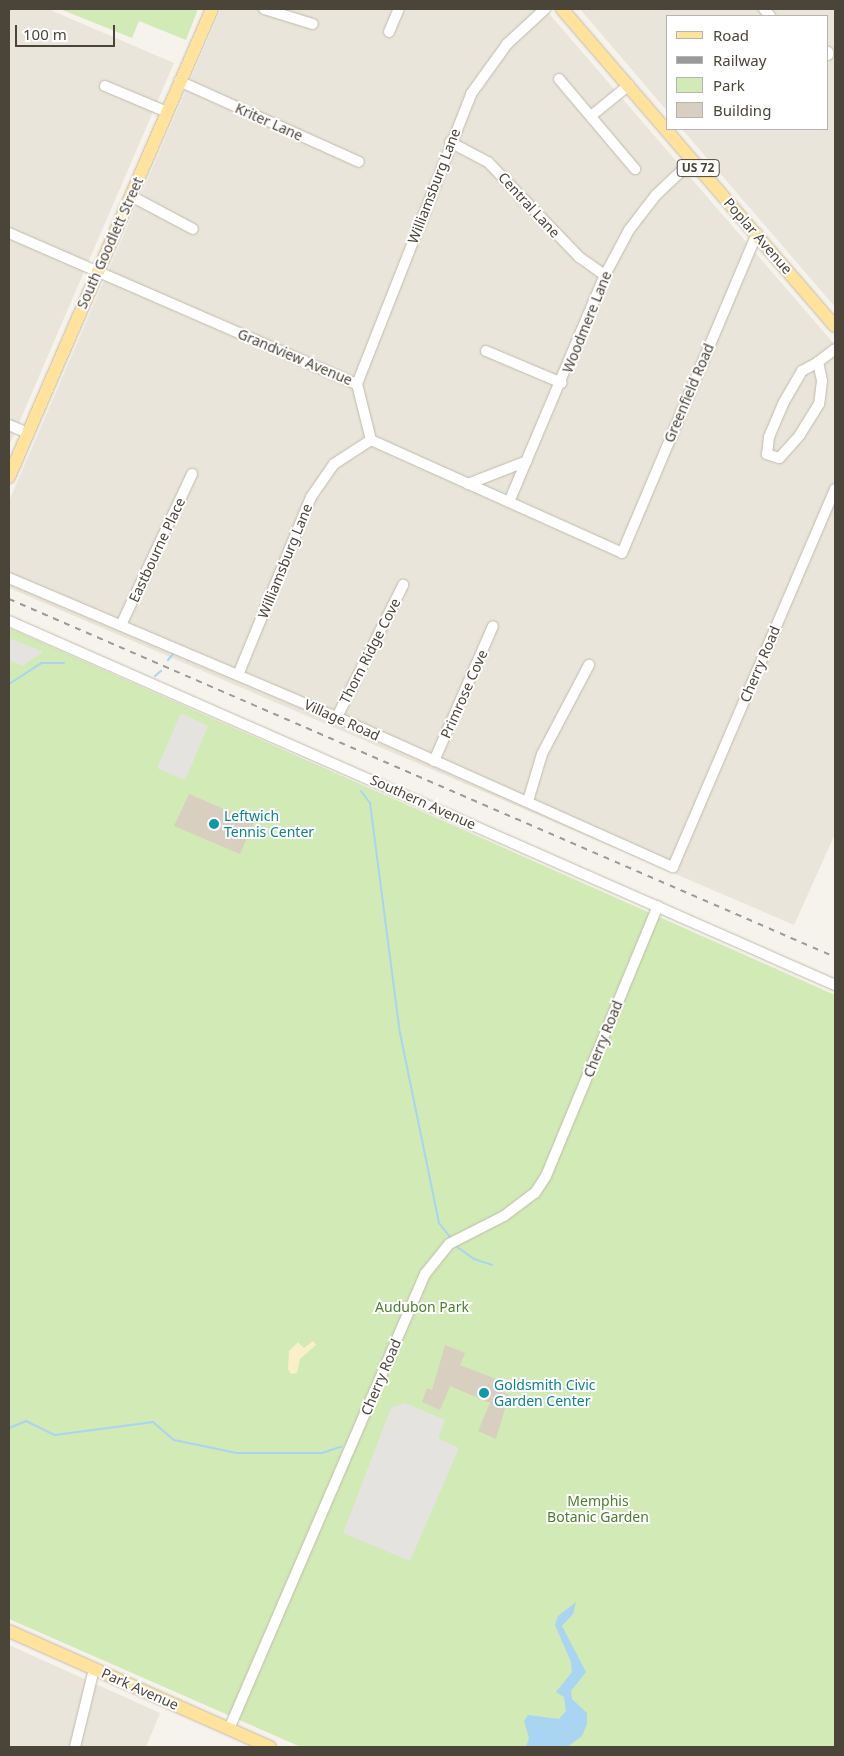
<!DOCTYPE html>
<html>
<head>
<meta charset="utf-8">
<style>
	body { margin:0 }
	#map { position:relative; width:844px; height:1756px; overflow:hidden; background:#f6f3ec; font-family:"Noto Sans",sans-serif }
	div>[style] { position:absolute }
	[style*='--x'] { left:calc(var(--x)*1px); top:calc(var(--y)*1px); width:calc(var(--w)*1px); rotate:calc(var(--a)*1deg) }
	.residential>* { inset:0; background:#eae5da }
	.green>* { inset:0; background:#d2eab5 }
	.sand>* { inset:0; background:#f9efc9 }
	.parking>* { inset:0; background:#e5e3e0 }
	.water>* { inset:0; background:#a9d4f2 }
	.stream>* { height:2px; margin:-1px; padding:0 1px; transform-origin:1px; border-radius:1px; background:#a9d4f2 }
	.building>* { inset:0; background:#d8cfc1 }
	.roads { filter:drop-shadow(0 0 1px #c2bbae) drop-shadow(0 0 1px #c2bbae) }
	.minor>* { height:10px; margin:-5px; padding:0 5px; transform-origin:5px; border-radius:5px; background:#fff }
	.major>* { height:12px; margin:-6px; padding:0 6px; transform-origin:6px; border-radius:6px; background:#ffe39c }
	.rail>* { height:2px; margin-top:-1px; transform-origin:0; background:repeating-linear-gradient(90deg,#9a9a9a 0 6px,transparent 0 12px) }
	.dots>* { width:14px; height:14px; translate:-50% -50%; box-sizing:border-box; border:2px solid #fff; border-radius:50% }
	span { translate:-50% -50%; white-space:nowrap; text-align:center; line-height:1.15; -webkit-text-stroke:4px #fff; paint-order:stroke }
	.shield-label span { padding:1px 4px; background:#fff; border:1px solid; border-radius:4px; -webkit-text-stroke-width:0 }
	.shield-label { font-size:12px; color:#4b4439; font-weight:700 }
	.street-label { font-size:14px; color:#4b4439 }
	.culture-label { font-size:14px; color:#0d838f }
	.left { translate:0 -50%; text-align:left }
	.park-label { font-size:14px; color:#4a7f2a }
	.frame { position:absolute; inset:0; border:10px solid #4b4439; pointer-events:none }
	.legend { position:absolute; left:666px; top:15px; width:162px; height:115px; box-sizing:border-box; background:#fff; border:1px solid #b7b4b0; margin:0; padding:6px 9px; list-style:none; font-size:15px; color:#4b4439 }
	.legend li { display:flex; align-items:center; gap:10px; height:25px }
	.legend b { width:25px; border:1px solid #b7b4b0 }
	.scale { position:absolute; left:15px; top:25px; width:100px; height:22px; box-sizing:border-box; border:2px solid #4b4439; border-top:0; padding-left:6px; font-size:15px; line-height:18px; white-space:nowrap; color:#4b4439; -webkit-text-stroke:4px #fff; paint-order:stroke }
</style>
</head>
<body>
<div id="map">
	<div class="residential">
		<i style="clip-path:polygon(9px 9px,48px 9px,174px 63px,9px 446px)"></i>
		<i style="clip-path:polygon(221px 9px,545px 9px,835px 345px,835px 834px,794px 925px,9px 588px,9px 501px)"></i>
		<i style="clip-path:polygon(580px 9px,835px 9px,835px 307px,682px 129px,828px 129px,828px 16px,668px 16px,668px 112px)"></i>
		<i style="clip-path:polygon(9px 1645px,160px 1713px,146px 1747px,9px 1747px)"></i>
	</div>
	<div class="green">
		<i style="clip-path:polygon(60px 9px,198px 9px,186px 40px,139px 21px,132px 38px)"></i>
		<i style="clip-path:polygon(9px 628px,835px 995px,835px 1747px,301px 1747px,9px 1619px)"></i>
	</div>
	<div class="sand">
		<i style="clip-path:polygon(298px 1342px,304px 1348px,313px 1341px,316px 1345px,300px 1359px,297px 1373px,291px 1374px,288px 1369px,289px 1351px)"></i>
	</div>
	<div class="parking">
		<i style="clip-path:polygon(9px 638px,27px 645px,43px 652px,22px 666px,9px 660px)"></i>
		<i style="clip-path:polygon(181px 713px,208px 726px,185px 780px,157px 768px)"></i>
		<i style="clip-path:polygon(405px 1403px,445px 1420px,438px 1438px,459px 1448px,410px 1561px,343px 1533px,391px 1408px)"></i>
	</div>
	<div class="water">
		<i style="clip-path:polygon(576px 1602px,573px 1614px,562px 1626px,586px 1672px,571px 1691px,572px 1699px,587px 1713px,587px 1724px,582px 1736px,567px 1747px,526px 1747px,529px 1738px,524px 1721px,528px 1715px,559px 1719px,566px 1711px,564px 1697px,556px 1692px,572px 1672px,571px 1662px,555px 1625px,558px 1616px)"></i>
	</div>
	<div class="stream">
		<i style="--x:168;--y:660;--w:8;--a:-50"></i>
		<i style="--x:155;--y:676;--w:8;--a:-40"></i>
		<i style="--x:9;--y:684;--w:38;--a:-33"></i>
		<i style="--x:41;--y:663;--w:23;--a:0"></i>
		<i style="--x:361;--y:791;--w:15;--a:53"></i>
		<i style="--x:370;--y:803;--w:232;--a:82.6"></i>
		<i style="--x:400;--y:1033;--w:194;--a:78.4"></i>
		<i style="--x:439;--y:1223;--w:18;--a:52"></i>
		<i style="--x:456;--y:1246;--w:22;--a:36"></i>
		<i style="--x:474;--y:1259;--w:19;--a:18"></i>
		<i style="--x:9;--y:1428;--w:18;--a:-22"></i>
		<i style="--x:26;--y:1421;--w:32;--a:26"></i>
		<i style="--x:55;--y:1435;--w:99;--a:-7.6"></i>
		<i style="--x:153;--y:1422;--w:28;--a:41"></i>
		<i style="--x:174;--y:1440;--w:64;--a:11.7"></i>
		<i style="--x:237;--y:1453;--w:85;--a:0"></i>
		<i style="--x:322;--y:1453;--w:20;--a:-18"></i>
	</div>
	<div class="building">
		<i style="clip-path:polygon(189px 794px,254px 822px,240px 854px,174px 826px)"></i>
		<i style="clip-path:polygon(445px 1345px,465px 1353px,460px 1365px,496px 1379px,492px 1388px,509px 1395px,496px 1439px,478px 1431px,490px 1403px,450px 1386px,440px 1410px,422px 1402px,427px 1388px,432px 1390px)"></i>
	</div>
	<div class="roads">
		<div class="minor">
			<i style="--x:264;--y:9;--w:51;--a:17"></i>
			<i style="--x:764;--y:9;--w:9;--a:49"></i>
			<i style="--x:389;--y:32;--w:25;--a:-67"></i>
			<i style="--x:828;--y:52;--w:3;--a:90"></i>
			<i style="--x:559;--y:79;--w:118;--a:49.8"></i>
			<i style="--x:179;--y:81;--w:197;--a:24.2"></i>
			<i style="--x:105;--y:86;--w:67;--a:22.8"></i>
			<i style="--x:591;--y:116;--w:49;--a:-39.2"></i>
			<i style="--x:450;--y:142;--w:43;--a:27.8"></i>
			<i style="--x:488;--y:162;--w:132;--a:46.2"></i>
			<i style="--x:579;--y:257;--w:32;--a:35"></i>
			<i style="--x:131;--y:196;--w:70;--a:28"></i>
			<i style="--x:9;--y:233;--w:379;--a:23.5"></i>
			<i style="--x:357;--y:384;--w:58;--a:76"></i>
			<i style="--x:371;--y:440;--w:275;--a:24.2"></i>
			<i style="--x:622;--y:553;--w:347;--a:-67.1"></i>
			<i style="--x:486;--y:351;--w:82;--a:22.8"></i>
			<i style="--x:818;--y:362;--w:19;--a:78"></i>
			<i style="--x:822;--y:381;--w:23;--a:97"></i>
			<i style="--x:819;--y:404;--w:36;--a:122"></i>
			<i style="--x:800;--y:435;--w:31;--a:132"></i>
			<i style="--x:779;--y:458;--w:13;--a:-162"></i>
			<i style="--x:767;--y:454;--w:17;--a:-83"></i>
			<i style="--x:769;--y:437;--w:38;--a:-67"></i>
			<i style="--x:784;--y:402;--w:36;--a:-60"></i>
			<i style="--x:802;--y:371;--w:18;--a:-29"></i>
			<i style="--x:818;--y:362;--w:21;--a:-37"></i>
			<i style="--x:357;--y:384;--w:312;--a:-68.5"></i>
			<i style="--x:471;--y:94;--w:62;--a:-54.2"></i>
			<i style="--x:507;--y:44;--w:52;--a:-42.6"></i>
			<i style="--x:9;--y:425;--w:21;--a:23"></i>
			<i style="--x:468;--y:484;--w:63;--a:-21.3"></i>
			<i style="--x:509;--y:502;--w:246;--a:-67.1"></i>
			<i style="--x:605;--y:275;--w:51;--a:-61.9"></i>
			<i style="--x:629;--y:230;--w:44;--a:-52.4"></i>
			<i style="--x:656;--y:195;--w:50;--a:-43.4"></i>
			<i style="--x:9;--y:578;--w:356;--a:23"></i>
			<i style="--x:337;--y:717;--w:368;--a:24.1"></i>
			<i style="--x:673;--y:867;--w:411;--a:-66.8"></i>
			<i style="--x:9;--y:621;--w:903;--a:23.78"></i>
			<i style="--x:121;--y:625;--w:167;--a:-64.8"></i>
			<i style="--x:238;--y:675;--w:192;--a:-67.7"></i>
			<i style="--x:311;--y:497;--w:40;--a:-55.1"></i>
			<i style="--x:334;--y:464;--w:44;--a:-33"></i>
			<i style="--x:337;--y:717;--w:148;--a:-63.4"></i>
			<i style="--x:434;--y:761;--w:147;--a:-66.4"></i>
			<i style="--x:528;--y:801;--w:49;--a:-73.4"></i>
			<i style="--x:542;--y:754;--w:101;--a:-62.2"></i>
			<i style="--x:229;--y:1729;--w:495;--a:-66.7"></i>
			<i style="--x:425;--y:1274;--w:38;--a:-51"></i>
			<i style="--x:449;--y:1244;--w:62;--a:-27"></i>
			<i style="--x:504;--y:1216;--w:39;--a:-37"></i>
			<i style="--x:535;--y:1193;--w:20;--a:-57"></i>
			<i style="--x:546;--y:1176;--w:292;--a:-67.5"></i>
			<i style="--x:75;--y:1747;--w:80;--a:-76.3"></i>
		</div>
		<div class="major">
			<i style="--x:562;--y:9;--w:418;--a:49.3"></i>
			<i style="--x:9;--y:477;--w:510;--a:-66.55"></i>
			<i style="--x:9;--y:1631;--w:286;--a:24"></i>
		</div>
	</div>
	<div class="rail">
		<i style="--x:9;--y:599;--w:900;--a:23.43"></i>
	</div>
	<div class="dots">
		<i style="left:214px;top:824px;background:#0f9aa8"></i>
		<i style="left:484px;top:1393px;background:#0f9aa8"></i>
	</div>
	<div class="shield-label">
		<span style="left:698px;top:168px">US 72</span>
	</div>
	<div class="street-label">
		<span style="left:269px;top:122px;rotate:24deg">Kriter Lane</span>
		<span style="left:434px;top:186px;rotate:-69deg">Williamsburg Lane</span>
		<span style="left:529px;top:205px;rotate:47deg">Central Lane</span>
		<span style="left:758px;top:236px;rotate:49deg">Poplar Avenue</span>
		<span style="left:110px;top:243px;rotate:-66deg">South Goodlett Street</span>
		<span style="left:587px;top:322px;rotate:-68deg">Woodmere Lane</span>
		<span style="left:295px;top:357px;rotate:23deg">Grandview Avenue</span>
		<span style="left:689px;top:393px;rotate:-67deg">Greenfield Road</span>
		<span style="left:157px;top:550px;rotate:-65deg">Eastbourne Place</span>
		<span style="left:285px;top:561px;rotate:-68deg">Williamsburg Lane</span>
		<span style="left:370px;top:651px;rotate:-63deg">Thorn Ridge Cove</span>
		<span style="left:760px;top:664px;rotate:-67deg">Cherry Road</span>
		<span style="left:464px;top:694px;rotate:-66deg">Primrose Cove</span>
		<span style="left:342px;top:720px;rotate:24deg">Village Road</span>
		<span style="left:423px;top:802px;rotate:24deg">Southern Avenue</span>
		<span style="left:603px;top:1039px;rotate:-68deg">Cherry Road</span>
		<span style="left:381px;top:1377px;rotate:-67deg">Cherry Road</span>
		<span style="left:140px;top:1689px;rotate:24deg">Park Avenue</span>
	</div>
	<div class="culture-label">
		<span class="left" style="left:224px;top:824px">Leftwich<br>Tennis Center</span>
		<span class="left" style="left:494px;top:1393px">Goldsmith Civic<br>Garden Center</span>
	</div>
	<div class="park-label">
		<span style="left:422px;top:1307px">Audubon Park</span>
		<span style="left:598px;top:1509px">Memphis<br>Botanic Garden</span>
	</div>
	<div class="frame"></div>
	<ul class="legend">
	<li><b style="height:6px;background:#ffe39c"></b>Road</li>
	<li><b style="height:6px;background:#9a9a9a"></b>Railway</li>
	<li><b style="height:14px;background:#d2eab5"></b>Park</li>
	<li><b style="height:14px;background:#d8cfc1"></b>Building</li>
	</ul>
	<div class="scale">100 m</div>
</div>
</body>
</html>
